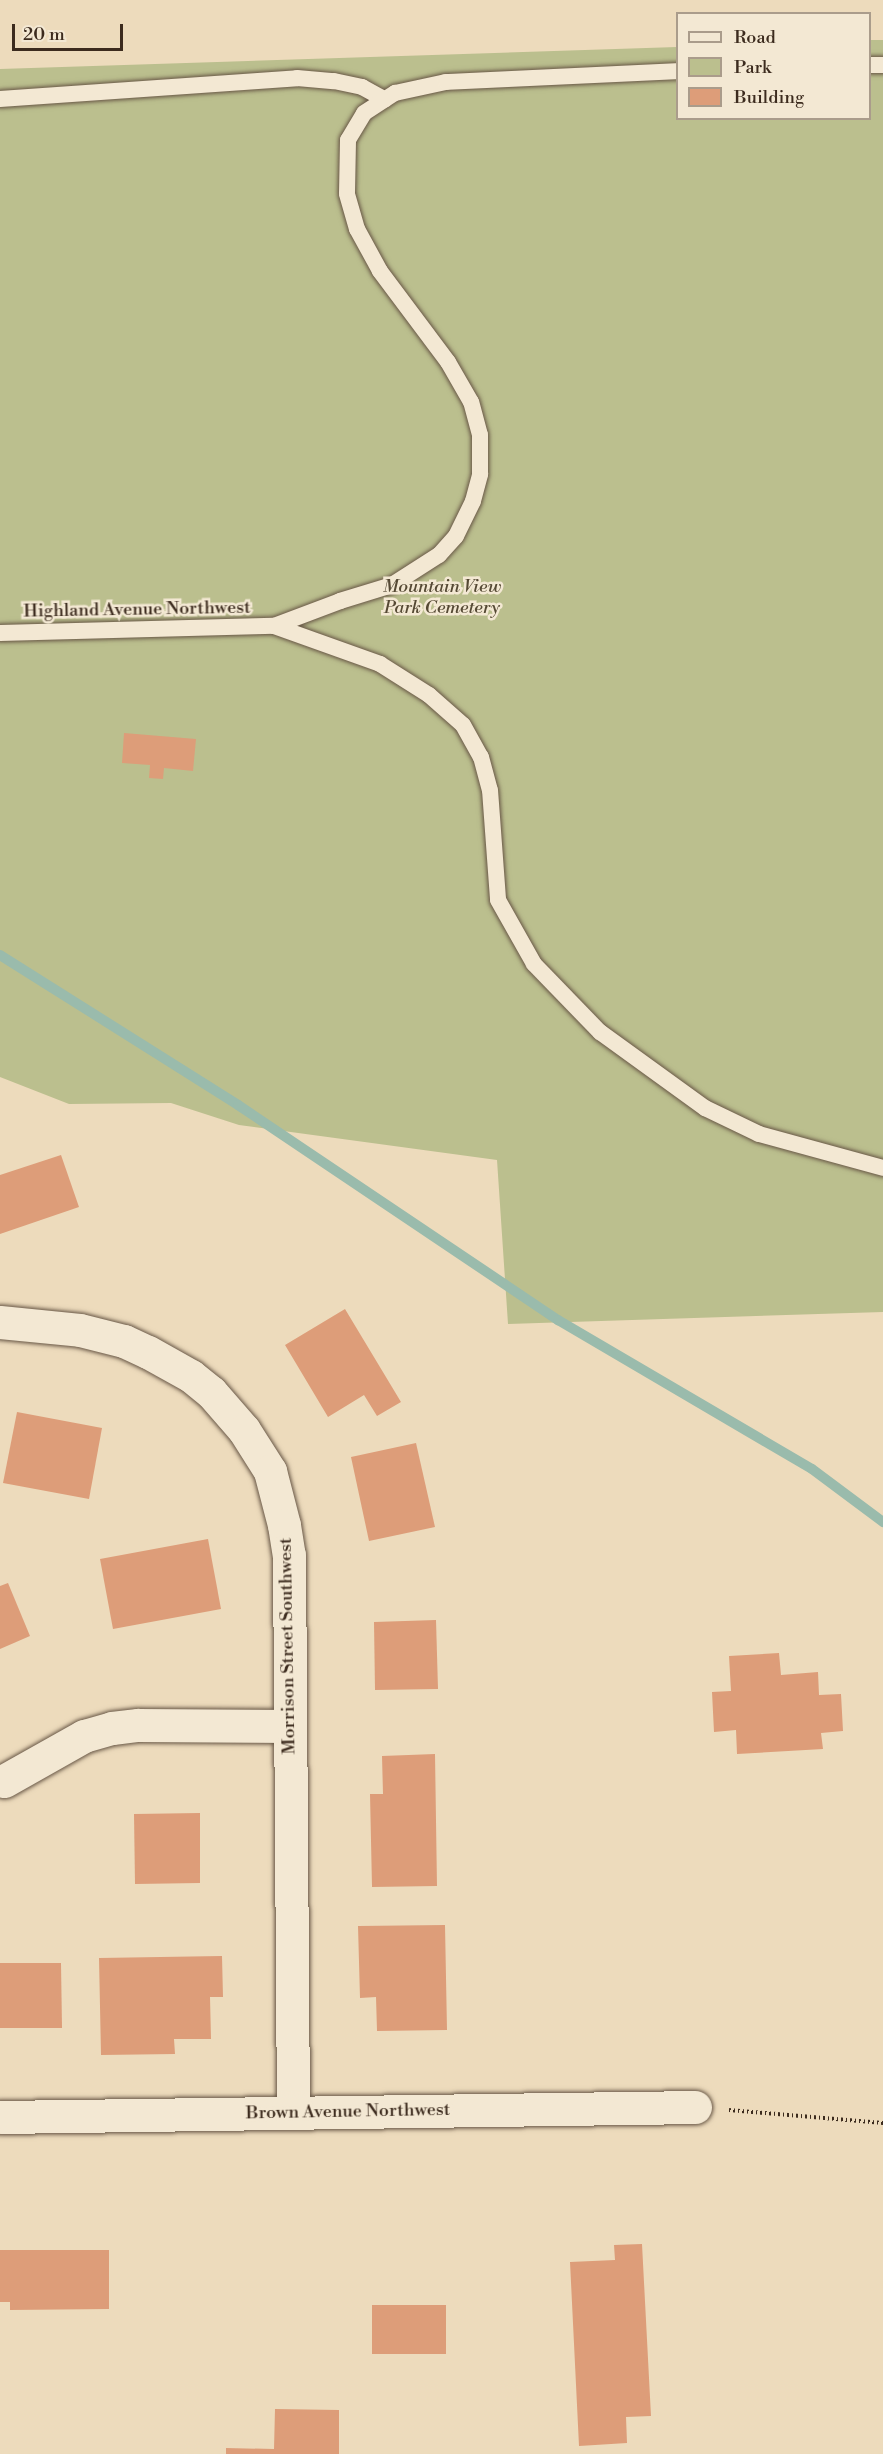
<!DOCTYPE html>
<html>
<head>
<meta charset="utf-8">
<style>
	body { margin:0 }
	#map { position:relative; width:883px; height:2454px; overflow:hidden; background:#eddbbc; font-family:"Libre Bodoni",serif }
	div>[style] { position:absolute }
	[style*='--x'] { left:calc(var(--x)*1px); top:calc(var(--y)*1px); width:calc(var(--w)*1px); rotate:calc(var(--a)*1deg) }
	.green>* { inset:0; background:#bbbf8e }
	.stream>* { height:10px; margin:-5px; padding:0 5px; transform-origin:5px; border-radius:5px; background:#9abbac }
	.building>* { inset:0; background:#dd9d79 }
	.path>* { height:4px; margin-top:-2px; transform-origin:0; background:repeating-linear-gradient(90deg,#3c2b1e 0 1.5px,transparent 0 4.5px) }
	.roads { filter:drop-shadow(0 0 2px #685746) drop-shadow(0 0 2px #685746) }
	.lane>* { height:16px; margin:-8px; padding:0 8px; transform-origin:8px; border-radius:8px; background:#f3e8d3 }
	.street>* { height:33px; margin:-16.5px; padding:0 16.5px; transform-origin:16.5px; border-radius:16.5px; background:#f3e8d3 }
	span { translate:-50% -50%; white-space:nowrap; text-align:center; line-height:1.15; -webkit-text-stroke:5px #f3e8d3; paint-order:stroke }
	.park-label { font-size:18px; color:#554934; font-style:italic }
	.street-label { font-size:18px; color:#3c2b1e }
	.legend { position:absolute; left:676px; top:12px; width:195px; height:108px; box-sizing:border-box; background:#f3e8d3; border:2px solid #aa9c8b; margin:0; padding:8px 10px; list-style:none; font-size:18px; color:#3c2b1e }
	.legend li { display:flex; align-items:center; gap:12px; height:30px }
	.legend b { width:30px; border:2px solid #aa9c8b }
	.scale { position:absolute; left:12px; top:24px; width:111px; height:27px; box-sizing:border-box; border:3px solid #3c2b1e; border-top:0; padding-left:8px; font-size:18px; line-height:21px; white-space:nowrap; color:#3c2b1e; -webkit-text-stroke:4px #f3e8d3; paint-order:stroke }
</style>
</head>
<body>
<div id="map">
	<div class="green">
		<i style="clip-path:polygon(870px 40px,883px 40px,883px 1312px,508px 1324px,497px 1160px,239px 1125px,171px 1103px,69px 1104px,0 1077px,0 69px,677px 47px,678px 118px,870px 118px)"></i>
	</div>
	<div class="stream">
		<i style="--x:0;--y:955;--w:281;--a:32.2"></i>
		<i style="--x:238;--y:1105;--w:386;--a:33.9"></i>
		<i style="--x:558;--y:1320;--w:294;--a:30.4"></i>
		<i style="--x:812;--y:1469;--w:89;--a:36.7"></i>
	</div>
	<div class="building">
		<i style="clip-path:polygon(124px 733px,196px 739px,193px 771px,164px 768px,163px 779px,149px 778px,150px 765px,122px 763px)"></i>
		<i style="clip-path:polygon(61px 1155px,79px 1207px,0 1234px,0 1175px)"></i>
		<i style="clip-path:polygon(345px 1309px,401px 1402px,377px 1416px,364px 1395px,328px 1417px,285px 1345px)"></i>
		<i style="clip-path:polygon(17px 1412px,102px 1428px,89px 1499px,3px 1483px)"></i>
		<i style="clip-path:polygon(416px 1443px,435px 1527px,369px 1541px,351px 1457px)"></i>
		<i style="clip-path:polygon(208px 1539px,221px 1609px,113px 1629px,100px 1559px)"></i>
		<i style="clip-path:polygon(8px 1583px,30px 1636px,0 1649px,0 1586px)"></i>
		<i style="clip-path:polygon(436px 1620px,438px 1689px,375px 1690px,374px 1622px)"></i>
		<i style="clip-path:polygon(779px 1653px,781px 1675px,818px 1672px,819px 1695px,841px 1694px,843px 1731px,821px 1733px,823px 1749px,737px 1754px,736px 1730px,714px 1732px,712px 1692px,731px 1691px,729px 1656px)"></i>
		<i style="clip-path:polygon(435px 1754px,437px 1886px,372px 1887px,370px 1794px,383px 1794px,382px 1756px)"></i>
		<i style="clip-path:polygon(200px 1813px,200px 1883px,135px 1884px,134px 1814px)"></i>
		<i style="clip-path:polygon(445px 1925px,447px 2030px,377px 2031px,376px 1997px,360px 1998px,358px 1926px)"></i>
		<i style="clip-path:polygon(222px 1956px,223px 1997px,210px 1997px,211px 2039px,174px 2039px,175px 2054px,101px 2055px,99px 1958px)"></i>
		<i style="clip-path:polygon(0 1963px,61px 1963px,62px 2028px,0 2028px)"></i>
		<i style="clip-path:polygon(642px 2244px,651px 2416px,626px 2417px,627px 2443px,579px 2446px,570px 2262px,615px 2260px,614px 2245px)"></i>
		<i style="clip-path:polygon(0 2250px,109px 2250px,109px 2309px,10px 2310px,10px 2302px,0 2302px)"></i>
		<i style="clip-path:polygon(372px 2305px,446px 2305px,446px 2354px,372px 2354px)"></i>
		<i style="clip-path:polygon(275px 2409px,339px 2410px,339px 2454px,226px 2454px,226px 2448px,274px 2449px)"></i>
	</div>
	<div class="path">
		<i style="--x:729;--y:2110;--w:155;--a:4.8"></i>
	</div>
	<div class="roads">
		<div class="lane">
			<i style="--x:870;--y:65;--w:13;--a:0"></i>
			<i style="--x:0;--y:99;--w:298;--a:-4"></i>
			<i style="--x:297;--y:78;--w:37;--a:5"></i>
			<i style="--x:334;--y:81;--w:29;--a:12"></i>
			<i style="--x:362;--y:87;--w:26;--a:29"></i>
			<i style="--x:274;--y:626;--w:113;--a:19.7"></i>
			<i style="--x:380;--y:664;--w:58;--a:32.3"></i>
			<i style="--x:429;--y:695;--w:45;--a:41.4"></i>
			<i style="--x:463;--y:725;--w:37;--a:61"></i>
			<i style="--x:481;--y:757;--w:34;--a:75"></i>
			<i style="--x:490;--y:790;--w:110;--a:85.8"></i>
			<i style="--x:498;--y:900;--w:73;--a:60.6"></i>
			<i style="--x:534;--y:964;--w:95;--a:45.9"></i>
			<i style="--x:600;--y:1032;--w:130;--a:35.9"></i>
			<i style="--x:705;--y:1108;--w:60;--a:25.7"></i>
			<i style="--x:759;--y:1134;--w:129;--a:15.3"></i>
			<i style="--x:0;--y:633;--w:274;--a:-1.5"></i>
			<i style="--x:274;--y:626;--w:71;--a:-20.7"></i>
			<i style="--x:340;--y:601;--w:54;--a:-17.1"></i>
			<i style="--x:392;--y:585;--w:56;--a:-32.6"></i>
			<i style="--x:439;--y:555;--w:25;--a:-48"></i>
			<i style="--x:456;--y:536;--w:39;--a:-64"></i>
			<i style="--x:473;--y:501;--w:28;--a:-75"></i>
			<i style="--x:480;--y:474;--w:39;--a:-90"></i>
			<i style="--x:480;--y:435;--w:34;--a:-105"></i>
			<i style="--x:471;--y:402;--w:46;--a:-119.9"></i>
			<i style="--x:448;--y:362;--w:114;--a:-126.8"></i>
			<i style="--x:380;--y:271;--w:48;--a:-118.7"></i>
			<i style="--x:357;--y:229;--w:37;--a:-106"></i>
			<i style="--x:347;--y:193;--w:53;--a:-88.9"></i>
			<i style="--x:348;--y:140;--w:31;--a:-59"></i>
			<i style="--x:364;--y:113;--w:37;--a:-33"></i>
			<i style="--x:395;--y:93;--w:52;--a:-12.2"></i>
			<i style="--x:446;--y:82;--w:232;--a:-2.7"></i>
		</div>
		<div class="street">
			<i style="--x:0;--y:1322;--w:80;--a:5.7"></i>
			<i style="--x:80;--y:1330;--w:45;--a:14"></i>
			<i style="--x:124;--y:1341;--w:26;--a:25"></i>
			<i style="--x:148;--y:1352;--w:49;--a:29.2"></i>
			<i style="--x:191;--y:1376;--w:26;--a:39"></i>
			<i style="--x:211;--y:1392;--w:50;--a:49"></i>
			<i style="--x:244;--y:1430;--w:49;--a:57.6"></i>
			<i style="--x:270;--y:1471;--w:56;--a:75.5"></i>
			<i style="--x:284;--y:1525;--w:30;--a:81"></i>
			<i style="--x:289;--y:1555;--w:558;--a:89.59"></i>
			<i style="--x:4;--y:1781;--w:92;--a:-29.4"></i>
			<i style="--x:84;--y:1736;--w:29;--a:-16"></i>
			<i style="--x:112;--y:1728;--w:26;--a:-7"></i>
			<i style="--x:138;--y:1725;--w:152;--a:0.4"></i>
			<i style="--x:0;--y:2117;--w:695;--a:-0.82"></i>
		</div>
	</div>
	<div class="park-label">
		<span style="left:442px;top:598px">Mountain View<br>Park Cemetery</span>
	</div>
	<div class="street-label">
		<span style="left:137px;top:610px;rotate:-1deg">Highland Avenue Northwest</span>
		<span style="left:288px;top:1646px;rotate:-91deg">Morrison Street Southwest</span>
		<span style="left:348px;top:2112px;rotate:-1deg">Brown Avenue Northwest</span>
	</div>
	<ul class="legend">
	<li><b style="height:8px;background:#f3e8d3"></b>Road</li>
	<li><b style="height:16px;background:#bbbf8e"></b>Park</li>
	<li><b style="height:16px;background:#dd9d79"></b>Building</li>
	</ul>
	<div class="scale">20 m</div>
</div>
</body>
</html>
